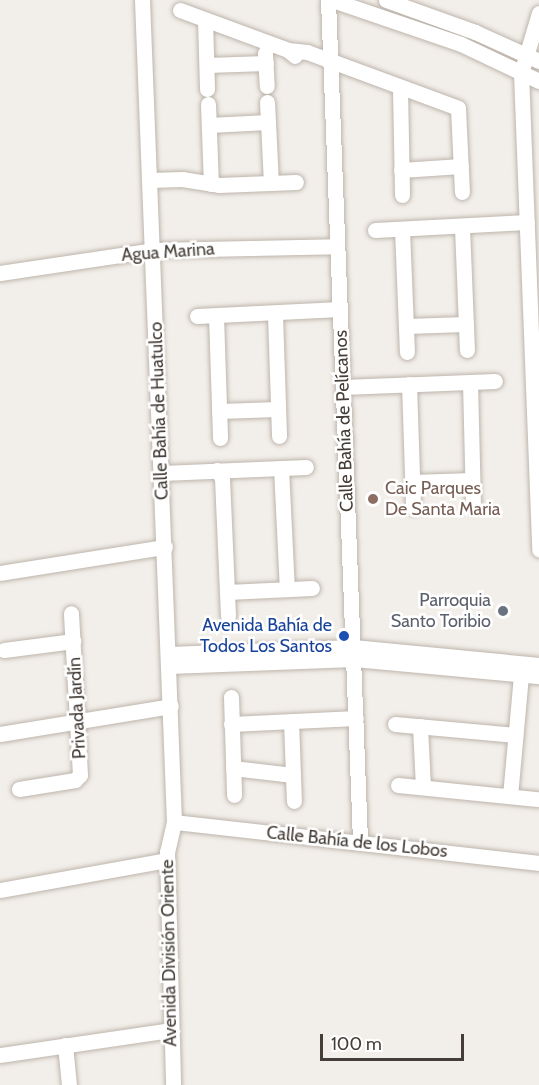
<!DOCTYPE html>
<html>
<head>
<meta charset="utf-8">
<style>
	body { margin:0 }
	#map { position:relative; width:539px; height:1085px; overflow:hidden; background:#f2eee9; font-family:Cabin,sans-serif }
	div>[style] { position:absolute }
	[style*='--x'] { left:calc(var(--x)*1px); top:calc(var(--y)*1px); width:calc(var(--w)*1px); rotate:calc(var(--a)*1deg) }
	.roads { filter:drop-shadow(0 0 2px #bdb5ac) drop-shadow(0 0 2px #bdb5ac) }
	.minor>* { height:15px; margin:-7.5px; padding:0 7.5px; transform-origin:7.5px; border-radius:7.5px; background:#fff }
	.dots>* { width:16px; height:16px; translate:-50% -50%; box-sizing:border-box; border:3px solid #fff; border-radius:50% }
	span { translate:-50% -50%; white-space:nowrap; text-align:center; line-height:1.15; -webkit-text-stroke:5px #fff; paint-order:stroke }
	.street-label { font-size:18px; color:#453e38 }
	.education-label { font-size:18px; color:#785e54 }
	.left { translate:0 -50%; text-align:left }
	.worship-label { font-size:18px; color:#5b616d }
	.right { translate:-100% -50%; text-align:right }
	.transit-label { font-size:18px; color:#164399 }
	.scale { position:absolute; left:320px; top:1034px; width:144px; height:27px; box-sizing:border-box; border:3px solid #453e38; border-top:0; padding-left:8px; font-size:18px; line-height:21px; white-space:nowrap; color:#453e38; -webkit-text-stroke:4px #fff; paint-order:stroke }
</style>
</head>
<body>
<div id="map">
	<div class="roads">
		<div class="minor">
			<i style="--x:142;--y:0;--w:823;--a:87.77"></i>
			<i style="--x:174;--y:822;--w:31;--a:103"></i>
			<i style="--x:167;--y:852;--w:233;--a:88.5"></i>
			<i style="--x:328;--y:0;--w:843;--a:87.82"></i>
			<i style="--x:332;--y:0;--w:136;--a:18.8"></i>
			<i style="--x:461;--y:44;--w:86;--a:25.4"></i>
			<i style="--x:386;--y:0;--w:95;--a:19.8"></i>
			<i style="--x:475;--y:32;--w:70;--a:24.4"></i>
			<i style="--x:180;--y:10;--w:115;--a:20.3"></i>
			<i style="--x:288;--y:50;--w:9;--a:41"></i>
			<i style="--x:539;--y:13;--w:63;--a:106.7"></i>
			<i style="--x:521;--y:73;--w:477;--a:87.8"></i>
			<i style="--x:205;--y:20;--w:69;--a:88.3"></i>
			<i style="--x:288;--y:50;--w:19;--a:6"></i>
			<i style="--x:307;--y:52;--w:161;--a:20.3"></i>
			<i style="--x:458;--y:108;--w:84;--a:87.3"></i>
			<i style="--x:265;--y:53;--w:33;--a:87"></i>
			<i style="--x:207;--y:65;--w:59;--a:-1.9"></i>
			<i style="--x:400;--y:88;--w:107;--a:88.9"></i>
			<i style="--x:267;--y:102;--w:81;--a:87.2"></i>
			<i style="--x:208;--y:104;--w:80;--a:87.9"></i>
			<i style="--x:209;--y:125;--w:59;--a:-2.9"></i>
			<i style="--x:401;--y:170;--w:60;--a:-3.8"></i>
			<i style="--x:150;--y:180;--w:32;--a:-2"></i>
			<i style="--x:182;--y:179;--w:37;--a:9"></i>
			<i style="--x:219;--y:185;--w:77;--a:-2.2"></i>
			<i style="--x:462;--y:227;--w:123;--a:87.7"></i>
			<i style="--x:402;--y:229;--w:123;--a:87.7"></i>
			<i style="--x:375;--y:230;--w:152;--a:-3"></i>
			<i style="--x:0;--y:273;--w:155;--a:-8.5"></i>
			<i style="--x:153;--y:250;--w:184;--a:-1.2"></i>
			<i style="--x:275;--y:314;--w:122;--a:88.1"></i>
			<i style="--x:197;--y:316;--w:143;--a:-2.8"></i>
			<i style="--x:216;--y:316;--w:122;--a:88.1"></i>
			<i style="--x:406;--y:326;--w:60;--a:-1.9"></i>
			<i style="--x:470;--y:382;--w:124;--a:88.6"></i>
			<i style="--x:409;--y:384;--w:123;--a:88.1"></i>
			<i style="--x:343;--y:387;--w:152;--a:-2.3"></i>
			<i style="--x:219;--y:411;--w:59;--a:-1.9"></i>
			<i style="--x:281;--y:468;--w:121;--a:87.2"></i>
			<i style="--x:217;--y:470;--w:9;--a:58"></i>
			<i style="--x:222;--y:478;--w:138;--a:87.5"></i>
			<i style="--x:162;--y:473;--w:144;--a:-2.4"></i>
			<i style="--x:412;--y:482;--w:60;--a:-1.9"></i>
			<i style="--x:0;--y:573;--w:167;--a:-9"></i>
			<i style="--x:227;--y:592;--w:85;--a:-2.7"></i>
			<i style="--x:4;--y:650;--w:70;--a:-7.4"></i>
			<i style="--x:169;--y:654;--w:184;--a:-2.2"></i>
			<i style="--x:353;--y:647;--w:187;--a:5.5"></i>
			<i style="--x:169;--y:666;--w:185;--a:-2.2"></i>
			<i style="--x:354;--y:659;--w:186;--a:5.3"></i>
			<i style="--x:231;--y:697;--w:98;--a:88.2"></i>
			<i style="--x:291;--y:721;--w:80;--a:87.9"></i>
			<i style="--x:231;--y:724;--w:125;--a:-2.7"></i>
			<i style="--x:395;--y:724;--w:121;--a:5.2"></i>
			<i style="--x:420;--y:726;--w:61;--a:87.2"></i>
			<i style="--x:0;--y:734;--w:173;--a:-9.3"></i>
			<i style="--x:233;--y:768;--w:60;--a:6.7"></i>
			<i style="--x:398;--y:785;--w:140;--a:5.8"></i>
			<i style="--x:19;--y:789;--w:57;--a:-9.1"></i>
			<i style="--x:75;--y:780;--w:7;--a:-45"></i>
			<i style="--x:80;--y:775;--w:162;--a:-93.2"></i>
			<i style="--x:510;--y:796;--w:122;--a:-84.8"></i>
			<i style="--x:174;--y:822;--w:367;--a:6.4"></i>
			<i style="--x:0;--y:890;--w:170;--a:-10.2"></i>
			<i style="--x:65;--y:1045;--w:40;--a:84.3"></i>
			<i style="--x:0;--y:1055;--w:173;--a:-8.3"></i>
		</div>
	</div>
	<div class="dots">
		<i style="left:373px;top:499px;background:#8d6e63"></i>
		<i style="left:503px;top:611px;background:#6b7280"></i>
		<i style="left:344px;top:636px;background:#1a4fb4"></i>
	</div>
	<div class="street-label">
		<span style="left:168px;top:252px;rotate:-4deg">Agua Marina</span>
		<span style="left:159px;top:411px;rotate:-92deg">Calle Bahía de Huatulco</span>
		<span style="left:344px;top:421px;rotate:-92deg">Calle Bahía de Pelícanos</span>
		<span style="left:77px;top:708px;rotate:-93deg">Privada Jardín</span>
		<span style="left:357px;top:842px;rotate:6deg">Calle Bahía de los Lobos</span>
		<span style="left:169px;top:953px;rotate:-91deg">Avenida División Oriente</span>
	</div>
	<div class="education-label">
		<span class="left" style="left:385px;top:499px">Caic Parques<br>De Santa Maria</span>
	</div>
	<div class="worship-label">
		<span class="right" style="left:491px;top:611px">Parroquia<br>Santo Toribio</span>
	</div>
	<div class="transit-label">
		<span class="right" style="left:332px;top:636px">Avenida Bahía de<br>Todos Los Santos</span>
	</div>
	<div class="scale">100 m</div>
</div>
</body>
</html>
